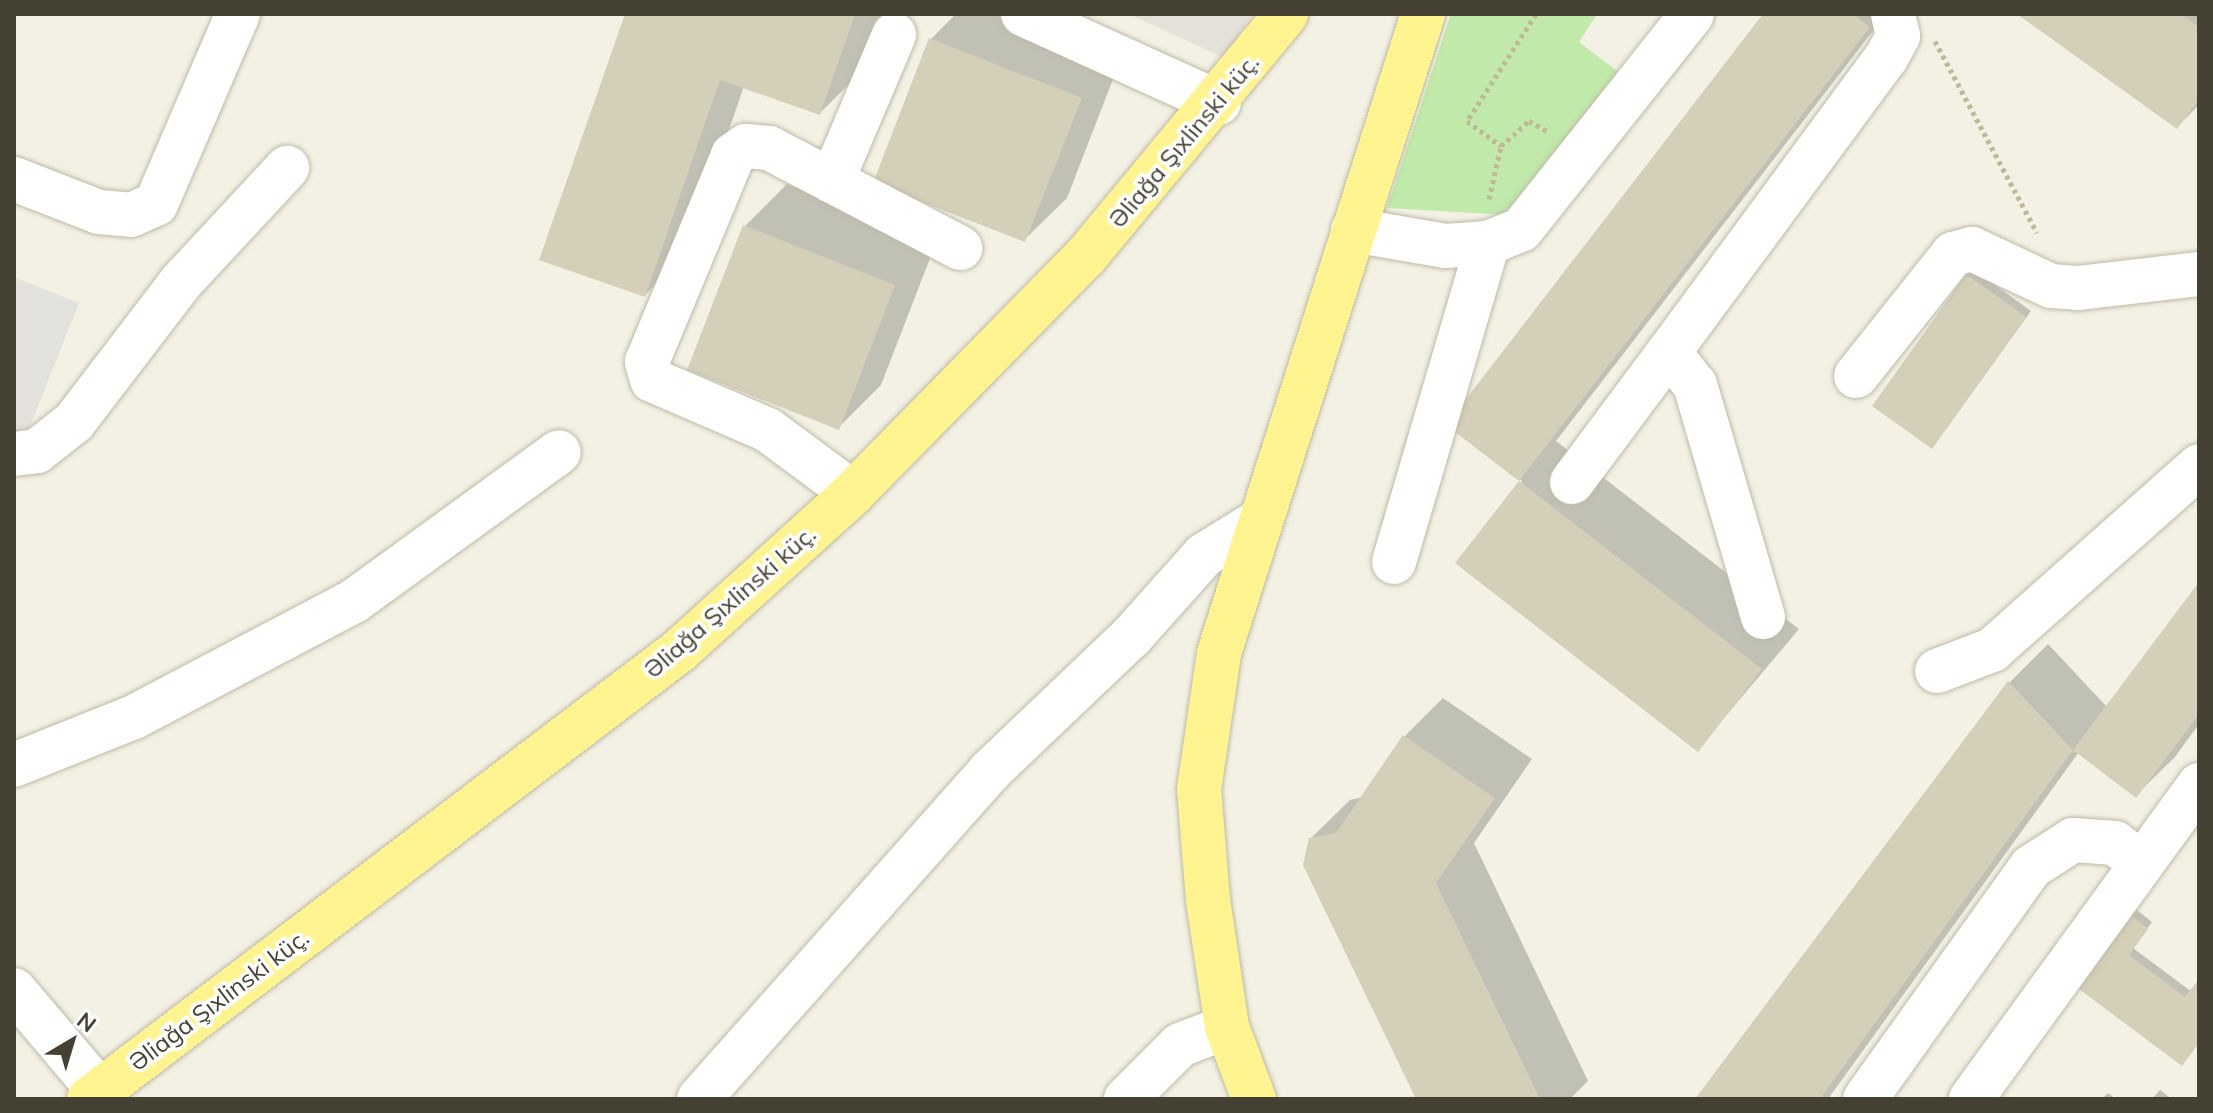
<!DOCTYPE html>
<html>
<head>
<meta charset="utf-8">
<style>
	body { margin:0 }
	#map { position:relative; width:2213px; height:1113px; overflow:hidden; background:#f2f1e3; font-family:Mulish,sans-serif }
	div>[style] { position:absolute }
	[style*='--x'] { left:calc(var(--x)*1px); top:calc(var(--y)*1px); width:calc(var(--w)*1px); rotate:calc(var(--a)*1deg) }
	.industrial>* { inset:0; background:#e4e1d8 }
	.green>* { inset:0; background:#c0e9aa }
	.parking>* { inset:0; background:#e2e1dc }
	.shadow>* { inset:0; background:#0003 }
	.building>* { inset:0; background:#d4cfb8 }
	.path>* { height:5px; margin-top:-2.5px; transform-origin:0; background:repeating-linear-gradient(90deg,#c0b996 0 4px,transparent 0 8px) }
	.roads { filter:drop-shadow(0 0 2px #bebaa6) drop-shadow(0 0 2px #bebaa6) }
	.minor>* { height:44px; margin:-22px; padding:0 22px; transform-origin:22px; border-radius:22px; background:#fff }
	.major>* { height:44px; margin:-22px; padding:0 22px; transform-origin:22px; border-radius:22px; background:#fff48f }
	span { translate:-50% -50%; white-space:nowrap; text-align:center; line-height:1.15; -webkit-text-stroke:7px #fff; paint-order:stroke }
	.street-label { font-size:24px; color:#444133 }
	.frame { position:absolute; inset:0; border:16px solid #444133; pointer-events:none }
	.north { position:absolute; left:32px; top:1001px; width:80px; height:80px; -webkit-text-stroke:6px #fff; paint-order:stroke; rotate:38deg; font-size:22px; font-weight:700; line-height:32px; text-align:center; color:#444133 }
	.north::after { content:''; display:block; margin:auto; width:28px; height:36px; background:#444133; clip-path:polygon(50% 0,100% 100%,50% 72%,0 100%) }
</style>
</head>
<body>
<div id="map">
	<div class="industrial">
		<i style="clip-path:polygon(1129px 14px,1252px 14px,1224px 58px)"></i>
	</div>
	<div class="green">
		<i style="clip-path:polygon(1451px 14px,1597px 14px,1579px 42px,1625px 77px,1509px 215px,1387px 208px)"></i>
	</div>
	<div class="parking">
		<i style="clip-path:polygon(14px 277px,79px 303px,25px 439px,14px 435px)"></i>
	</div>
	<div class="shadow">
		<i style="clip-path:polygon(627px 14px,881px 14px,862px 71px,820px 113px,744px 86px,687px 253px,645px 295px)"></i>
		<i style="clip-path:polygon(956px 14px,1016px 14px,1122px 56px,1067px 198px,1024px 240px,931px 39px)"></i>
		<i style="clip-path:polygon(1765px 14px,1886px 14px,1556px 441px,1799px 629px,1698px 749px,1458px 563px,1522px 481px,1449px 425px)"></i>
		<i style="clip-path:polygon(2020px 14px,2199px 14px,2199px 105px,2177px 127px)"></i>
		<i style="clip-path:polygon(787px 184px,936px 243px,881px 385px,839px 427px,745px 226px)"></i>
		<i style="clip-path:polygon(1973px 269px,2031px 311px,1938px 440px,1967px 275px)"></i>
		<i style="clip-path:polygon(2199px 585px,2199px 724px,2175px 757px,2136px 795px,2079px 752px,1828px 1099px,1697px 1099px,2010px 682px,2048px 644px,2107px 707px)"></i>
		<i style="clip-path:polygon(1443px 698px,1532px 759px,1474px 843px,1588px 1081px,1570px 1099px,1418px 1099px,1310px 839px,1350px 800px,1363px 797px,1404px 737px)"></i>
		<i style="clip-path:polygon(2133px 907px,2152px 922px,2133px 948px,2192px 992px,2199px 983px,2199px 1042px,2074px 983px)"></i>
		<i style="clip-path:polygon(2160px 1090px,2172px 1099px,2152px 1099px)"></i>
		<i style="clip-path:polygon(2108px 1093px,2116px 1099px,2102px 1099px)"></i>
	</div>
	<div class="building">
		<i style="clip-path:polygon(625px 14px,855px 14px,820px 115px,720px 80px,645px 297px,539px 260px)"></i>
		<i style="clip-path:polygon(1763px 14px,1853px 14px,1870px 27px,1519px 481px,1446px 425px)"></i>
		<i style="clip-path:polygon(2017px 14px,2181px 14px,2199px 27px,2199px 99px,2177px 129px)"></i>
		<i style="clip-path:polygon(929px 38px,1082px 98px,1025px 242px,873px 183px)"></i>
		<i style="clip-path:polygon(743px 225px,895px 285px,839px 430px,687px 370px)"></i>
		<i style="clip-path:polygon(1966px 274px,2026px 317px,1932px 449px,1872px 406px)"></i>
		<i style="clip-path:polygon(1519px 481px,1762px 669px,1698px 752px,1455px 563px)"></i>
		<i style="clip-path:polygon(2199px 582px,2199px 714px,2136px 798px,2073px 750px)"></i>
		<i style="clip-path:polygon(2008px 681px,2073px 750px,1820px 1099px,1695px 1099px)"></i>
		<i style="clip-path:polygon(1403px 735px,1495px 798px,1436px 883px,1540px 1099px,1416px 1099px,1303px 865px,1309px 838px,1336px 833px)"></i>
		<i style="clip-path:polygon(2125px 911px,2148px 929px,2129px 955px,2185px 997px,2199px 979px,2199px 1043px,2182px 1066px,2071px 983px)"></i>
	</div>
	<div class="path">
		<i style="--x:1536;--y:14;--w:127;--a:122.8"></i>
		<i style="--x:1467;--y:121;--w:42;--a:36.3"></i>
		<i style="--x:1501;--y:146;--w:38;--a:-42"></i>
		<i style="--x:1529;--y:121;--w:21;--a:29"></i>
		<i style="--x:1935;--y:41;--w:217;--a:62"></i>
		<i style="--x:1489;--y:199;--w:54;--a:-77.2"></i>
	</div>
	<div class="roads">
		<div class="minor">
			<i style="--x:1023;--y:14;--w:215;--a:24.4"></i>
			<i style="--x:14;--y:179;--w:91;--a:21.2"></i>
			<i style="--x:99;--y:212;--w:32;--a:5"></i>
			<i style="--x:131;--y:215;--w:27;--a:-24"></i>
			<i style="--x:156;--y:204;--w:207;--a:-66.7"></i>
			<i style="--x:832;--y:181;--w:159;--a:-67"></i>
			<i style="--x:1353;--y:230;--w:94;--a:9.8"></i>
			<i style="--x:1446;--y:246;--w:42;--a:-4.1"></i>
			<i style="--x:1488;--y:243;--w:35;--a:-22"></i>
			<i style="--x:1521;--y:230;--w:275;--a:-51.6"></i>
			<i style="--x:1856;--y:376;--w:156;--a:-51.5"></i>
			<i style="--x:1953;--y:254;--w:20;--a:-15"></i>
			<i style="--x:1972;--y:249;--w:87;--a:25.1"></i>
			<i style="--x:2051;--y:286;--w:27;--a:4"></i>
			<i style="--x:2078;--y:288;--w:122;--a:-6.6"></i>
			<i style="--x:14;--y:454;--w:23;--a:-7"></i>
			<i style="--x:37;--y:451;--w:47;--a:-38.1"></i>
			<i style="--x:74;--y:422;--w:176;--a:-52.6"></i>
			<i style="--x:181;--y:282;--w:156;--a:-47.1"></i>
			<i style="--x:1572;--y:482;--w:162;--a:-53.3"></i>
			<i style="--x:853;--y:493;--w:106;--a:-143.5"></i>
			<i style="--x:768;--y:430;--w:126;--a:-156.7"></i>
			<i style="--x:652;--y:380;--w:19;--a:-106"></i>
			<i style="--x:647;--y:362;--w:224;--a:-67.4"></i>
			<i style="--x:733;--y:155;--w:16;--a:-35"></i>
			<i style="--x:746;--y:146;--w:23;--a:5"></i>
			<i style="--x:769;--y:148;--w:216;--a:27.6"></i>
			<i style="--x:1394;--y:562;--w:333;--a:-73.6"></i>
			<i style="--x:1763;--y:617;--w:242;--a:-106.3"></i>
			<i style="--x:1695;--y:385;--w:42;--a:-128.2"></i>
			<i style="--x:1669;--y:352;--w:365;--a:-53.6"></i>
			<i style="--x:1886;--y:58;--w:25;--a:-61"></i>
			<i style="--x:1898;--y:36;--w:23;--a:-103"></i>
			<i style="--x:1937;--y:671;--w:59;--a:-20.9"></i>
			<i style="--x:1992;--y:650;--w:277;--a:-41.6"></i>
			<i style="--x:14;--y:765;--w:129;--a:-21.8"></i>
			<i style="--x:134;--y:717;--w:249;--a:-27.8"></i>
			<i style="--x:354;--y:601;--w:253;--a:-36"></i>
			<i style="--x:14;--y:990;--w:143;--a:49.8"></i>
			<i style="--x:699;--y:1099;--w:437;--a:-48.4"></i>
			<i style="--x:989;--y:772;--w:196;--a:-43.6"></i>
			<i style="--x:1131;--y:637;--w:110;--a:-48.3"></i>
			<i style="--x:1204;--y:555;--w:61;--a:-31.6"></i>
			<i style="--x:1126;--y:1099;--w:76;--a:-45"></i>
			<i style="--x:1180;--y:1045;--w:50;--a:-21"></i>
			<i style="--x:1865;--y:1099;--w:285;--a:-54.4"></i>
			<i style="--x:2031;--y:867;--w:50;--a:-32.7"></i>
			<i style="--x:2073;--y:840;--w:42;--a:4.1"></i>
			<i style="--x:2115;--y:843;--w:33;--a:38"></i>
			<i style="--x:1971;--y:1099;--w:388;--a:-54"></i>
		</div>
		<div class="major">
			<i style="--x:89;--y:1099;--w:741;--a:-37.21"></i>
			<i style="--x:679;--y:651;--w:235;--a:-42.2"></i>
			<i style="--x:853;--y:493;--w:332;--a:-45.5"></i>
			<i style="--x:1086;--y:256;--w:314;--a:-50.4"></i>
			<i style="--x:1254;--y:1099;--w:77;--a:-110.6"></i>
			<i style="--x:1227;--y:1027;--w:128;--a:-98.5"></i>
			<i style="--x:1208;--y:900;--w:111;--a:-94.6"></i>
			<i style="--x:1199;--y:789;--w:137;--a:-81.6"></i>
			<i style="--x:1219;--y:653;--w:671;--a:-72.29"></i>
		</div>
	</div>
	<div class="street-label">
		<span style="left:1184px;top:141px;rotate:-50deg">Əliağa Şıxlinski küç.</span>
		<span style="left:730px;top:602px;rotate:-41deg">Əliağa Şıxlinski küç.</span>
		<span style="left:219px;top:1000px;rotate:-37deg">Əliağa Şıxlinski küç.</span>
	</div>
	<div class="frame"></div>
	<div class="north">N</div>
</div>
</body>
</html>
